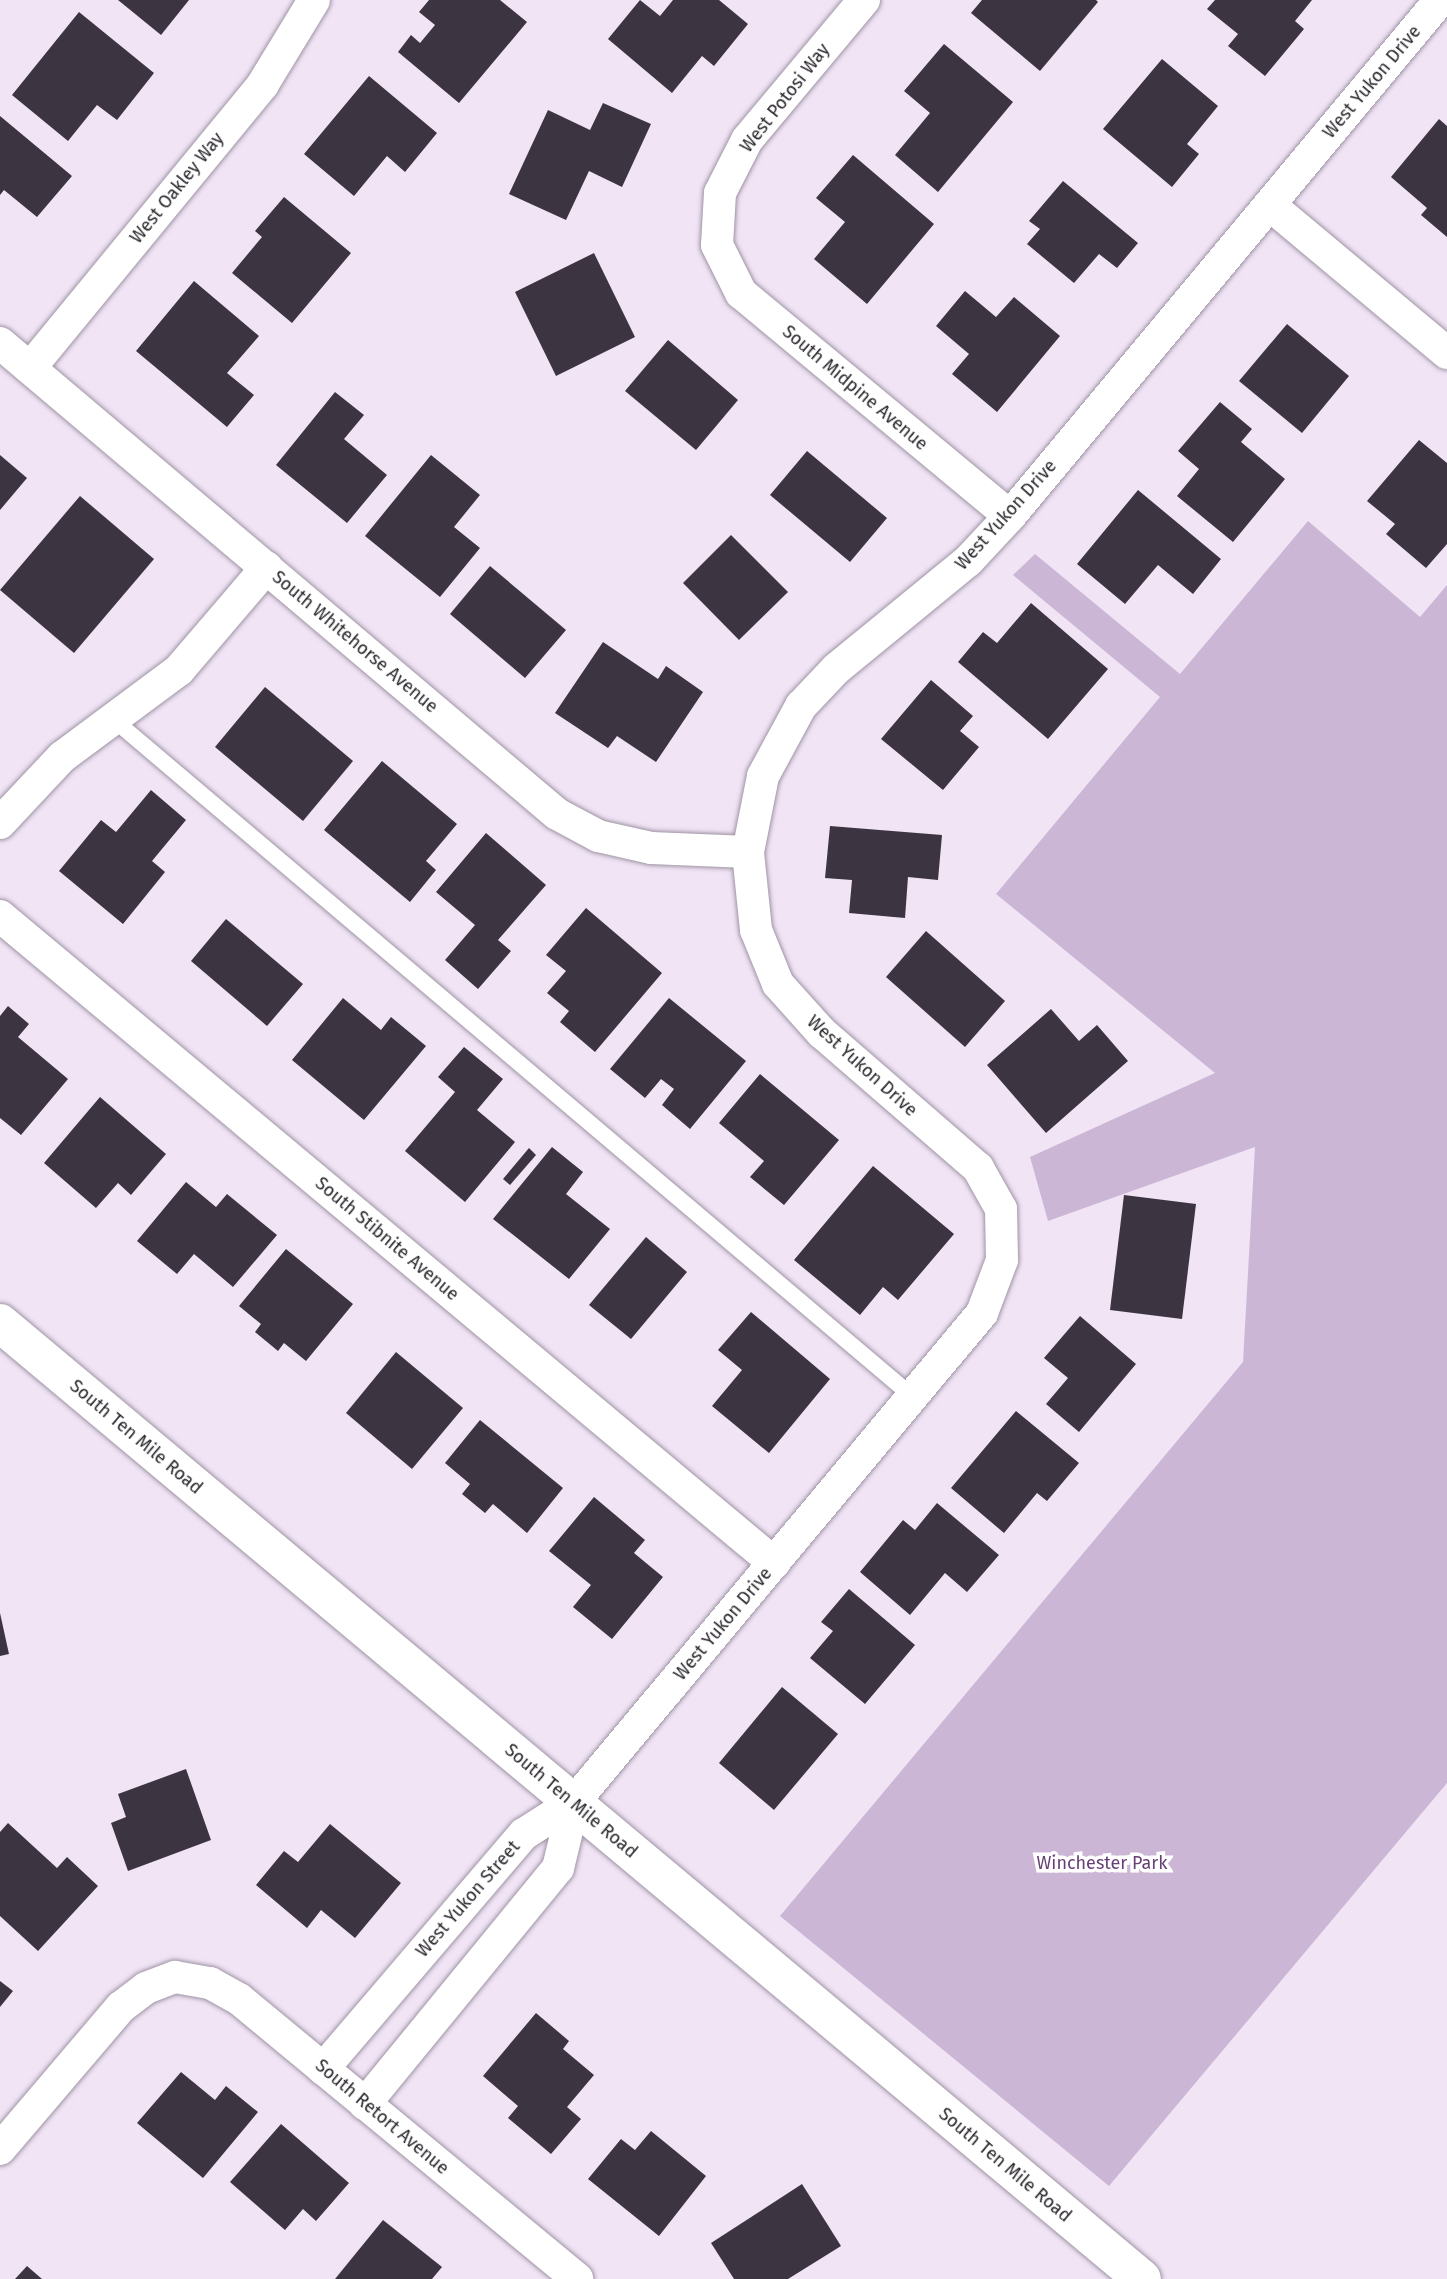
<!DOCTYPE html>
<html>
<head>
<meta charset="utf-8">
<style>
	body { margin:0 }
	#map { position:relative; width:1447px; height:2279px; overflow:hidden; background:#f0e4f5; font-family:"Fira Sans",sans-serif }
	div>[style] { position:absolute }
	[style*='--x'] { left:calc(var(--x)*1px); top:calc(var(--y)*1px); width:calc(var(--w)*1px); rotate:calc(var(--a)*1deg) }
	.green>* { inset:0; background:#ccb6d6 }
	.building>* { inset:0; background:#3d3441 }
	.roads { filter:drop-shadow(0 0 2px #9f94a4) drop-shadow(0 0 2px #9f94a4) }
	.service>* { height:16px; margin:-8px; padding:0 8px; transform-origin:8px; border-radius:8px; background:#fff }
	.minor>* { height:32px; margin:-16px; padding:0 16px; transform-origin:16px; border-radius:16px; background:#fff }
	.tertiary>* { height:38px; margin:-19px; padding:0 19px; transform-origin:19px; border-radius:19px; background:#fff }
	span { translate:-50% -50%; white-space:nowrap; text-align:center; line-height:1.15; -webkit-text-stroke:7px #fff; paint-order:stroke }
	.street-label { font-size:18px; color:#2b272d }
	.park-label { font-size:18px; color:#663f77 }
</style>
</head>
<body>
<div id="map">
	<div class="green">
		<i style="clip-path:polygon(1308px 521px,1420px 617px,1447px 585px,1447px 1783px,1109px 2186px,780px 1916px,1243px 1362px,1255px 1147px,1048px 1221px,1030px 1157px,1215px 1073px,996px 894px,1160px 697px,1013px 575px,1035px 554px,1180px 674px)"></i>
	</div>
	<div class="building">
		<i style="clip-path:polygon(118px 0,189px 0,161px 35px)"></i>
		<i style="clip-path:polygon(429px 0,500px 0,527px 22px,459px 103px,398px 52px,411px 35px,420px 43px,435px 25px,419px 12px)"></i>
		<i style="clip-path:polygon(640px 0,660px 16px,673px 0,719px 0,748px 24px,714px 66px,702px 56px,672px 93px,608px 39px)"></i>
		<i style="clip-path:polygon(982px 0,1096px 0,1098px 2px,1040px 71px,971px 13px)"></i>
		<i style="clip-path:polygon(1215px 0,1312px 0,1295px 21px,1304px 29px,1265px 76px,1228px 46px,1238px 34px,1207px 9px)"></i>
		<i style="clip-path:polygon(79px 12px,154px 73px,117px 120px,97px 105px,68px 141px,12px 95px)"></i>
		<i style="clip-path:polygon(944px 44px,1013px 102px,938px 192px,895px 155px,930px 113px,904px 91px)"></i>
		<i style="clip-path:polygon(1162px 59px,1218px 106px,1187px 144px,1199px 154px,1172px 187px,1103px 129px)"></i>
		<i style="clip-path:polygon(369px 76px,437px 133px,405px 172px,387px 156px,354px 196px,304px 154px)"></i>
		<i style="clip-path:polygon(603px 103px,651px 124px,622px 187px,589px 171px,566px 220px,509px 194px,548px 110px,590px 130px)"></i>
		<i style="clip-path:polygon(0 116px,72px 176px,37px 217px,4px 190px,0 195px)"></i>
		<i style="clip-path:polygon(1439px 119px,1447px 126px,1447px 237px,1421px 215px,1427px 208px,1391px 177px)"></i>
		<i style="clip-path:polygon(853px 155px,934px 224px,867px 304px,814px 259px,845px 222px,816px 198px)"></i>
		<i style="clip-path:polygon(1063px 181px,1138px 243px,1117px 268px,1099px 254px,1074px 283px,1027px 244px,1040px 229px,1029px 221px)"></i>
		<i style="clip-path:polygon(284px 197px,351px 253px,292px 323px,232px 273px,262px 237px,255px 231px)"></i>
		<i style="clip-path:polygon(594px 253px,635px 337px,556px 376px,515px 292px)"></i>
		<i style="clip-path:polygon(194px 281px,259px 336px,227px 373px,254px 395px,227px 427px,136px 351px)"></i>
		<i style="clip-path:polygon(965px 291px,996px 317px,1014px 297px,1060px 336px,997px 412px,952px 374px,969px 354px,936px 326px)"></i>
		<i style="clip-path:polygon(1287px 324px,1349px 376px,1302px 433px,1239px 381px)"></i>
		<i style="clip-path:polygon(668px 340px,738px 400px,696px 450px,625px 391px)"></i>
		<i style="clip-path:polygon(335px 392px,364px 415px,344px 439px,387px 475px,347px 523px,276px 465px)"></i>
		<i style="clip-path:polygon(1220px 402px,1252px 429px,1241px 442px,1285px 479px,1233px 542px,1177px 496px,1199px 469px,1178px 451px)"></i>
		<i style="clip-path:polygon(1419px 440px,1447px 463px,1447px 544px,1426px 568px,1386px 534px,1395px 524px,1367px 501px)"></i>
		<i style="clip-path:polygon(807px 451px,887px 518px,850px 562px,770px 495px)"></i>
		<i style="clip-path:polygon(0 455px,27px 478px,0 510px)"></i>
		<i style="clip-path:polygon(431px 455px,480px 495px,454px 527px,480px 548px,440px 597px,365px 536px)"></i>
		<i style="clip-path:polygon(1138px 490px,1221px 559px,1193px 594px,1158px 565px,1125px 604px,1077px 564px)"></i>
		<i style="clip-path:polygon(80px 496px,154px 559px,74px 653px,0 590px)"></i>
		<i style="clip-path:polygon(731px 535px,788px 592px,739px 640px,683px 583px)"></i>
		<i style="clip-path:polygon(490px 566px,566px 630px,525px 678px,450px 614px)"></i>
		<i style="clip-path:polygon(1031px 603px,1108px 669px,1048px 739px,958px 662px,983px 632px,997px 643px)"></i>
		<i style="clip-path:polygon(603px 642px,658px 679px,666px 666px,703px 692px,656px 762px,617px 736px,608px 748px,555px 713px)"></i>
		<i style="clip-path:polygon(931px 680px,973px 716px,960px 731px,979px 747px,943px 790px,881px 739px)"></i>
		<i style="clip-path:polygon(265px 687px,353px 761px,303px 821px,215px 747px)"></i>
		<i style="clip-path:polygon(382px 761px,457px 824px,426px 861px,436px 870px,410px 902px,324px 830px)"></i>
		<i style="clip-path:polygon(151px 790px,186px 820px,152px 861px,165px 872px,123px 924px,59px 871px,101px 820px,116px 832px)"></i>
		<i style="clip-path:polygon(830px 826px,942px 835px,938px 880px,908px 877px,905px 918px,849px 913px,852px 880px,825px 878px)"></i>
		<i style="clip-path:polygon(486px 833px,546px 885px,498px 940px,511px 951px,478px 989px,445px 960px,475px 925px,436px 892px)"></i>
		<i style="clip-path:polygon(586px 908px,662px 973px,595px 1052px,560px 1022px,569px 1011px,547px 993px,566px 971px,546px 955px)"></i>
		<i style="clip-path:polygon(226px 919px,303px 984px,267px 1026px,191px 961px)"></i>
		<i style="clip-path:polygon(926px 931px,1005px 1001px,965px 1047px,886px 977px)"></i>
		<i style="clip-path:polygon(343px 998px,381px 1030px,391px 1017px,426px 1046px,364px 1120px,292px 1060px)"></i>
		<i style="clip-path:polygon(669px 998px,746px 1061px,690px 1129px,662px 1105px,674px 1089px,661px 1079px,645px 1098px,610px 1069px)"></i>
		<i style="clip-path:polygon(8px 1006px,29px 1024px,18px 1037px,68px 1079px,21px 1135px,0 1118px,0 1016px)"></i>
		<i style="clip-path:polygon(1051px 1009px,1079px 1041px,1097px 1025px,1128px 1061px,1046px 1133px,987px 1065px)"></i>
		<i style="clip-path:polygon(464px 1047px,503px 1079px,477px 1110px,515px 1142px,465px 1202px,405px 1151px,455px 1092px,438px 1077px)"></i>
		<i style="clip-path:polygon(760px 1074px,839px 1140px,784px 1205px,750px 1177px,764px 1161px,719px 1123px)"></i>
		<i style="clip-path:polygon(100px 1097px,166px 1154px,131px 1195px,118px 1183px,96px 1208px,44px 1163px)"></i>
		<i style="clip-path:polygon(552px 1147px,583px 1172px,566px 1194px,610px 1229px,569px 1279px,493px 1219px)"></i>
		<i style="clip-path:polygon(529px 1148px,536px 1155px,510px 1185px,503px 1179px)"></i>
		<i style="clip-path:polygon(873px 1166px,954px 1234px,898px 1300px,883px 1287px,860px 1315px,794px 1260px)"></i>
		<i style="clip-path:polygon(186px 1182px,216px 1207px,227px 1194px,277px 1235px,233px 1287px,194px 1254px,177px 1274px,137px 1241px)"></i>
		<i style="clip-path:polygon(1124px 1195px,1196px 1204px,1182px 1319px,1110px 1310px)"></i>
		<i style="clip-path:polygon(646px 1237px,687px 1272px,631px 1339px,589px 1305px)"></i>
		<i style="clip-path:polygon(286px 1249px,353px 1304px,306px 1361px,284px 1343px,278px 1351px,255px 1332px,261px 1324px,239px 1306px)"></i>
		<i style="clip-path:polygon(751px 1312px,830px 1379px,769px 1453px,712px 1406px,742px 1370px,718px 1350px)"></i>
		<i style="clip-path:polygon(1080px 1316px,1136px 1364px,1079px 1432px,1046px 1404px,1068px 1378px,1044px 1358px)"></i>
		<i style="clip-path:polygon(396px 1352px,463px 1408px,412px 1469px,346px 1413px)"></i>
		<i style="clip-path:polygon(1016px 1411px,1079px 1463px,1047px 1501px,1037px 1493px,1004px 1533px,951px 1488px)"></i>
		<i style="clip-path:polygon(480px 1420px,563px 1488px,527px 1533px,493px 1504px,485px 1513px,462px 1494px,470px 1484px,445px 1463px)"></i>
		<i style="clip-path:polygon(594px 1497px,645px 1540px,634px 1553px,663px 1577px,612px 1639px,573px 1607px,591px 1585px,549px 1551px)"></i>
		<i style="clip-path:polygon(937px 1503px,999px 1555px,967px 1592px,945px 1573px,910px 1615px,860px 1572px,903px 1520px,915px 1530px)"></i>
		<i style="clip-path:polygon(849px 1589px,915px 1645px,865px 1704px,810px 1658px,833px 1631px,821px 1622px)"></i>
		<i style="clip-path:polygon(0 1613px,9px 1654px,0 1656px)"></i>
		<i style="clip-path:polygon(782px 1687px,838px 1734px,774px 1810px,719px 1763px)"></i>
		<i style="clip-path:polygon(186px 1769px,211px 1840px,128px 1871px,111px 1823px,126px 1817px,118px 1794px)"></i>
		<i style="clip-path:polygon(8px 1823px,57px 1868px,67px 1857px,98px 1886px,38px 1951px,0 1916px,0 1832px)"></i>
		<i style="clip-path:polygon(330px 1824px,401px 1883px,355px 1938px,321px 1910px,307px 1928px,256px 1885px,284px 1851px,298px 1862px)"></i>
		<i style="clip-path:polygon(0 1981px,13px 1991px,0 2007px)"></i>
		<i style="clip-path:polygon(536px 2013px,569px 2041px,563px 2049px,594px 2075px,567px 2107px,581px 2119px,551px 2154px,508px 2118px,518px 2106px,483px 2076px)"></i>
		<i style="clip-path:polygon(181px 2072px,215px 2100px,226px 2086px,258px 2112px,203px 2178px,137px 2123px)"></i>
		<i style="clip-path:polygon(281px 2124px,349px 2183px,316px 2221px,303px 2209px,285px 2230px,230px 2182px)"></i>
		<i style="clip-path:polygon(651px 2131px,706px 2176px,659px 2236px,588px 2179px,621px 2139px,635px 2150px)"></i>
		<i style="clip-path:polygon(802px 2184px,841px 2246px,788px 2279px,734px 2279px,711px 2243px)"></i>
		<i style="clip-path:polygon(383px 2220px,442px 2267px,432px 2279px,335px 2279px)"></i>
		<i style="clip-path:polygon(27px 2266px,42px 2279px,15px 2279px)"></i>
	</div>
	<div class="roads">
		<div class="service">
			<i style="--x:113;--y:719;--w:1049;--a:40.28"></i>
		</div>
		<div class="minor">
			<i style="--x:864;--y:0;--w:182;--a:129.9"></i>
			<i style="--x:747;--y:140;--w:59;--a:117"></i>
			<i style="--x:720;--y:193;--w:52;--a:93.3"></i>
			<i style="--x:717;--y:245;--w:54;--a:63.4"></i>
			<i style="--x:741;--y:293;--w:349;--a:39.7"></i>
			<i style="--x:1270;--y:205;--w:231;--a:39.9"></i>
			<i style="--x:0;--y:343;--w:729;--a:40.22"></i>
			<i style="--x:557;--y:814;--w:47;--a:28.2"></i>
			<i style="--x:598;--y:836;--w:54;--a:12.8"></i>
			<i style="--x:651;--y:848;--w:97;--a:2.4"></i>
			<i style="--x:30;--y:368;--w:367;--a:-50.6"></i>
			<i style="--x:263;--y:84;--w:98;--a:-58.7"></i>
			<i style="--x:0;--y:823;--w:91;--a:-46.8"></i>
			<i style="--x:62;--y:757;--w:146;--a:-36.6"></i>
			<i style="--x:179;--y:670;--w:135;--a:-49.5"></i>
			<i style="--x:0;--y:916;--w:1009;--a:39.89"></i>
			<i style="--x:574;--y:1802;--w:637;--a:-50.16"></i>
			<i style="--x:982;--y:1313;--w:57;--a:-69.3"></i>
			<i style="--x:1002;--y:1260;--w:51;--a:-91.1"></i>
			<i style="--x:1001;--y:1209;--w:47;--a:-119.3"></i>
			<i style="--x:978;--y:1168;--w:206;--a:-139.1"></i>
			<i style="--x:822;--y:1033;--w:66;--a:-131.9"></i>
			<i style="--x:778;--y:984;--w:58;--a:-112.2"></i>
			<i style="--x:756;--y:930;--w:78;--a:-95.9"></i>
			<i style="--x:748;--y:852;--w:77;--a:-78.8"></i>
			<i style="--x:763;--y:776;--w:80;--a:-61.5"></i>
			<i style="--x:801;--y:706;--w:51;--a:-46.6"></i>
			<i style="--x:836;--y:669;--w:171;--a:-39.3"></i>
			<i style="--x:968;--y:561;--w:62;--a:-47"></i>
			<i style="--x:1010;--y:516;--w:672;--a:-50.19"></i>
			<i style="--x:323;--y:2069;--w:309;--a:-49.5"></i>
			<i style="--x:524;--y:1834;--w:59;--a:-32.6"></i>
			<i style="--x:574;--y:1802;--w:68;--a:103.6"></i>
			<i style="--x:558;--y:1868;--w:305;--a:129.3"></i>
			<i style="--x:0;--y:2149;--w:187;--a:-49.6"></i>
			<i style="--x:121;--y:2007;--w:31;--a:-37"></i>
			<i style="--x:146;--y:1988;--w:31;--a:-21"></i>
			<i style="--x:175;--y:1977;--w:36;--a:10"></i>
			<i style="--x:210;--y:1983;--w:33;--a:29"></i>
			<i style="--x:239;--y:1999;--w:439;--a:39.6"></i>
		</div>
		<div class="tertiary">
			<i style="--x:0;--y:1323;--w:1489;--a:39.93"></i>
		</div>
	</div>
	<div class="street-label">
		<span style="left:1372px;top:82px;rotate:-50deg">West Yukon Drive</span>
		<span style="left:785px;top:98px;rotate:-52deg">West Potosi Way</span>
		<span style="left:177px;top:188px;rotate:-51deg">West Oakley Way</span>
		<span style="left:855px;top:388px;rotate:40deg">South Midpine Avenue</span>
		<span style="left:1006px;top:515px;rotate:-48deg">West Yukon Drive</span>
		<span style="left:355px;top:642px;rotate:40deg">South Whitehorse Avenue</span>
		<span style="left:862px;top:1066px;rotate:42deg">West Yukon Drive</span>
		<span style="left:387px;top:1239px;rotate:40deg">South Stibnite Avenue</span>
		<span style="left:136px;top:1437px;rotate:40deg">South Ten Mile Road</span>
		<span style="left:723px;top:1624px;rotate:-50deg">West Yukon Drive</span>
		<span style="left:571px;top:1801px;rotate:40deg">South Ten Mile Road</span>
		<span style="left:468px;top:1899px;rotate:-49deg">West Yukon Street</span>
		<span style="left:382px;top:2117px;rotate:40deg">South Retort Avenue</span>
		<span style="left:1005px;top:2165px;rotate:40deg">South Ten Mile Road</span>
	</div>
	<div class="park-label">
		<span style="left:1102px;top:1863px">Winchester Park</span>
	</div>
</div>
</body>
</html>
